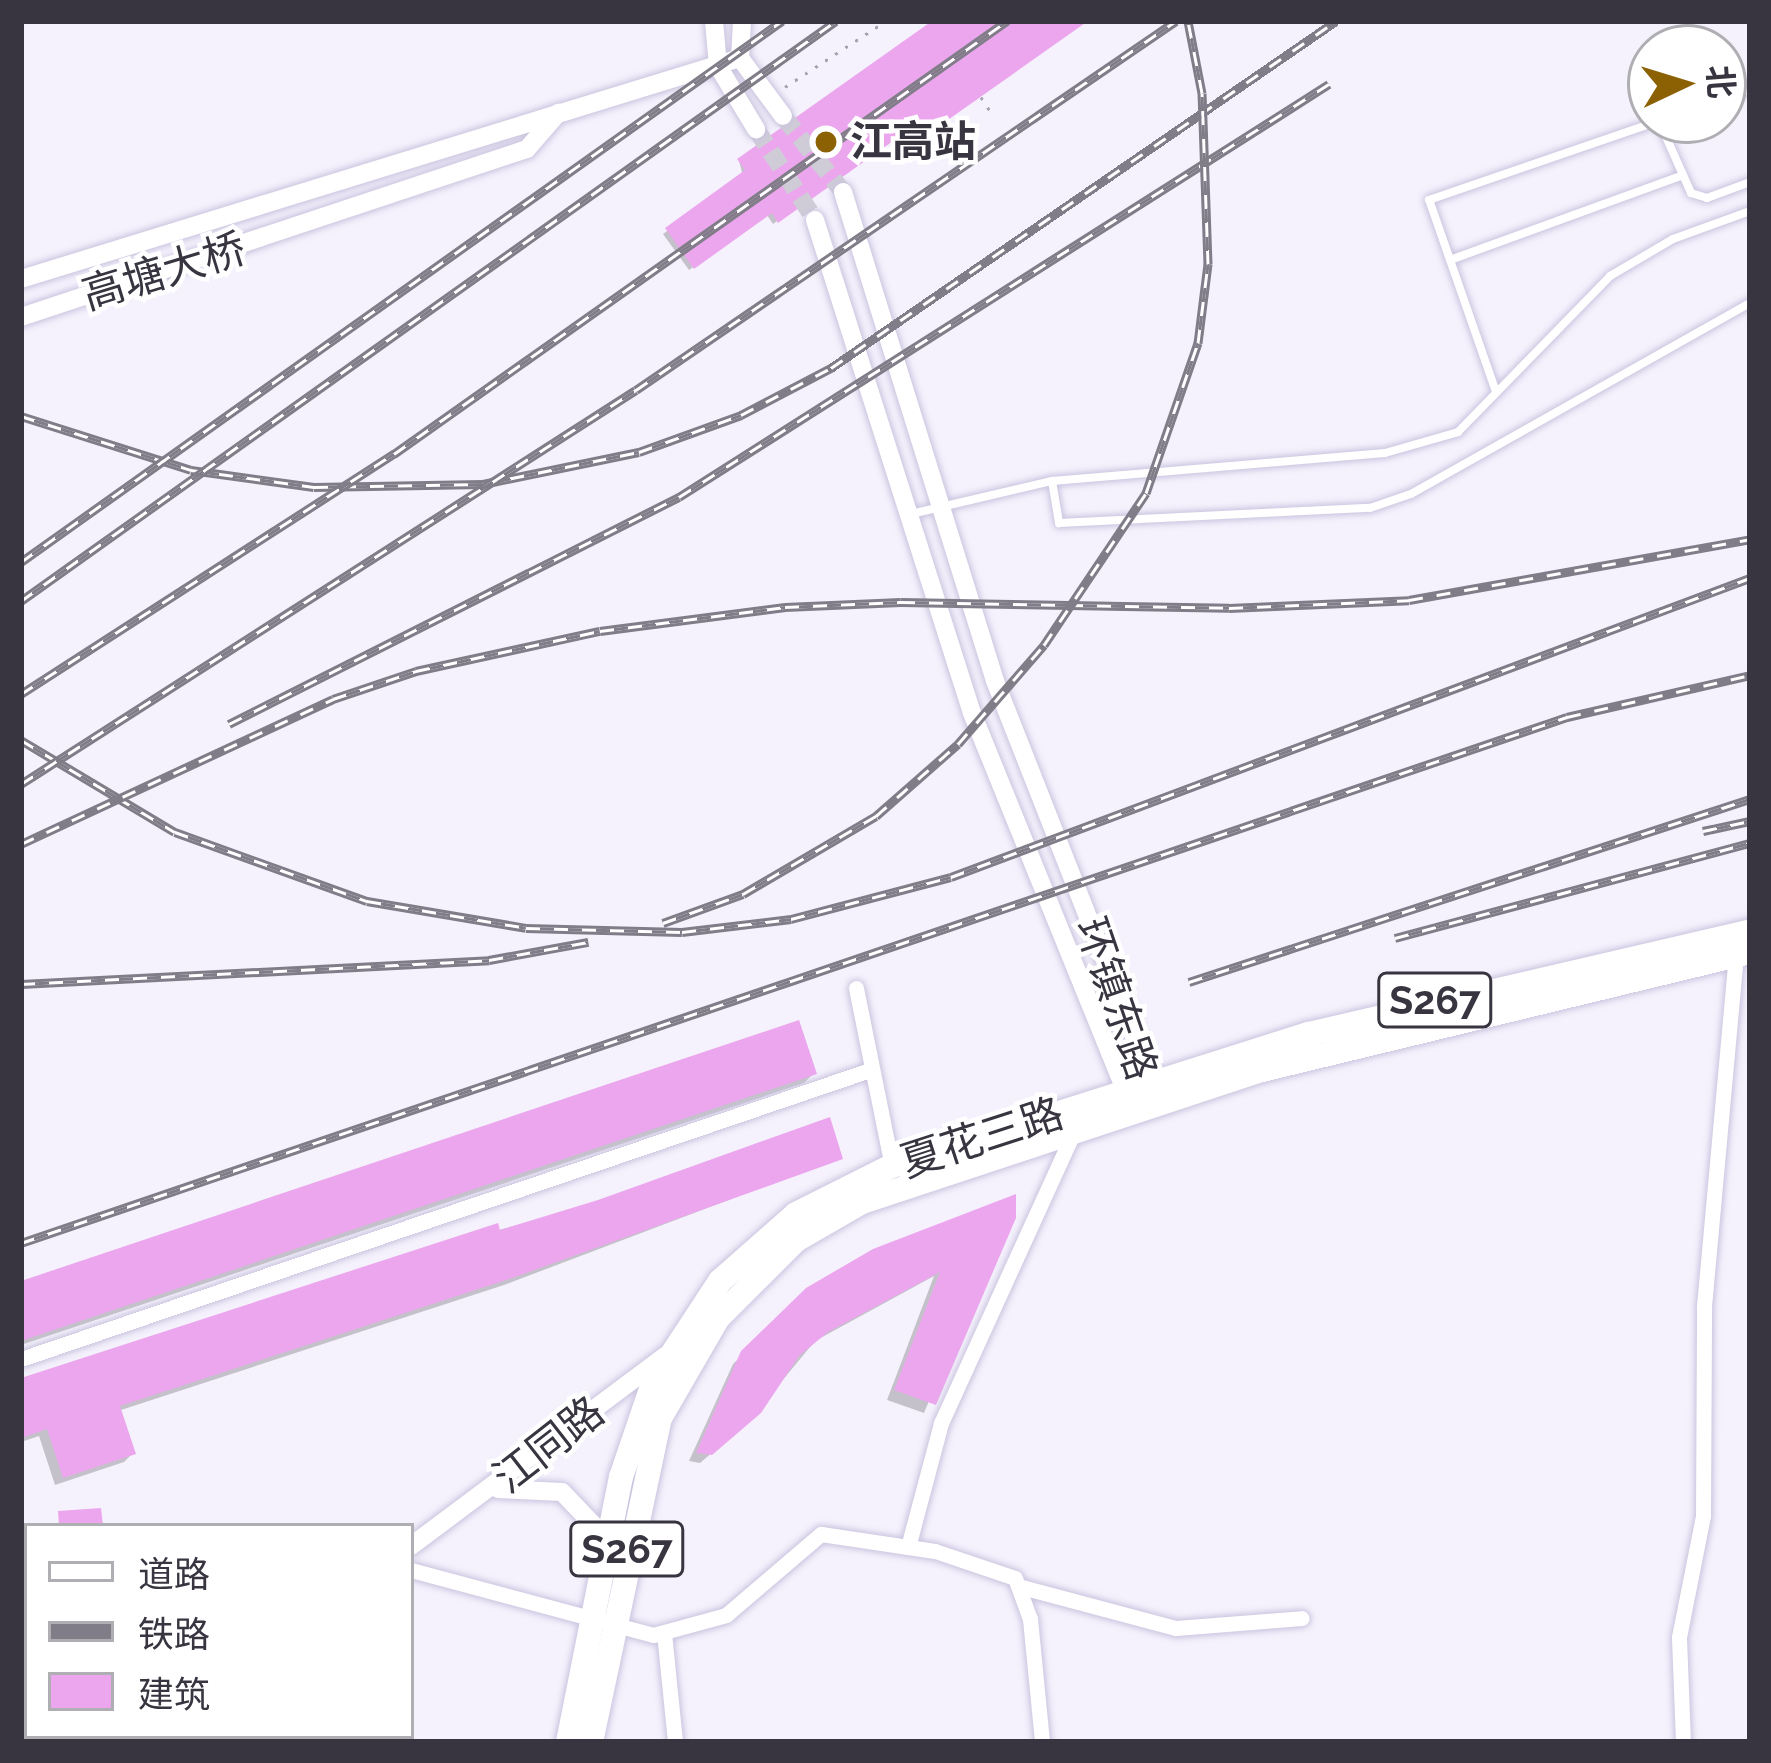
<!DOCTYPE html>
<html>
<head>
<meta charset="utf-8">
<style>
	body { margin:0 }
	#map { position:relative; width:1771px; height:1763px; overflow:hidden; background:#f5f2fd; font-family:Raleway,"Noto Sans SC",sans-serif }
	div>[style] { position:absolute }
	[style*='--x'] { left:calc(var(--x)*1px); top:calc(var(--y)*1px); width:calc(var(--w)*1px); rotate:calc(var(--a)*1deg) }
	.shadow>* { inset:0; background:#0003 }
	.building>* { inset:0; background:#eca6ee }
	.tertiary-tunnel>* { height:18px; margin-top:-9px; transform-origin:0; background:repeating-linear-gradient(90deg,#cfccd7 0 18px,transparent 0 27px) }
	.path>* { height:3px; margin-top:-1.5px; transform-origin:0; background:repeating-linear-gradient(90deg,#a5a2ad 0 3px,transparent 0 12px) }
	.roads { filter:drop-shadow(0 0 3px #cbc4df) drop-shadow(0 0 3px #cbc4df) }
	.service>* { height:8px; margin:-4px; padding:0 4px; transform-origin:4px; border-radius:4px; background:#fff }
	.minor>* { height:15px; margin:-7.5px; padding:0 7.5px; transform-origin:7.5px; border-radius:7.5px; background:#fff }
	.tertiary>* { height:18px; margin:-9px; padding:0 9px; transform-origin:9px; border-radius:9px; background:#fff }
	.primary>* { height:24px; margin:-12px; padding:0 12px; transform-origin:12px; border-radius:12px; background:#fff }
	.rail>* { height:9px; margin-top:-4.5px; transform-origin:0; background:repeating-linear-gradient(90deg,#fff 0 14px,#807d88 0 28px); box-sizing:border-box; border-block:3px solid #807d88 }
	.dots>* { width:33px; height:33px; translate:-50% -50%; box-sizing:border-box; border:6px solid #fff; border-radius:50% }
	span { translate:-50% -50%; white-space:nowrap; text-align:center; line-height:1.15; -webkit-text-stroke:9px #fff; paint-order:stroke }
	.shield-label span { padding:3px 9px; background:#fff; border:3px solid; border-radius:9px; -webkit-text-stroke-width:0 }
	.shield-label { font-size:39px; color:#383540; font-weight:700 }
	.poi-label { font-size:42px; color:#383540; font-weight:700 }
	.left { translate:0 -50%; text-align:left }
	.street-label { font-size:42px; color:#383540 }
	.frame { position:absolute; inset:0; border:24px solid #383540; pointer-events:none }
	.legend { position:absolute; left:24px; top:1523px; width:390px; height:216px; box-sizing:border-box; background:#fff; border:3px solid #afaeb3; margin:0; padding:15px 21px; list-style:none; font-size:36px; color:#383540 }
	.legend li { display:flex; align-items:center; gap:24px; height:60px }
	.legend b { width:60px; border:3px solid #afaeb3 }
	.north { position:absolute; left:1627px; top:24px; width:120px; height:120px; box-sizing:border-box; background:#fff; border:3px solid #afaeb3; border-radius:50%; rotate:86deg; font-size:33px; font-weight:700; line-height:48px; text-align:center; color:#383540 }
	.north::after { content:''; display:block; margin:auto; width:42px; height:54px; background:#8b6103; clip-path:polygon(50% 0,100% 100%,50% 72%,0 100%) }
</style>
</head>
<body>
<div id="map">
	<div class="shadow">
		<i style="clip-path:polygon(937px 21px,1085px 21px,903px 150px,895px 138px,773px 224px,767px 215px,689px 270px,663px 234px,743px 176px,739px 161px)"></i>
		<i style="clip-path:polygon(813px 1074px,804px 1083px,21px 1345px,21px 1284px)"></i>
		<i style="clip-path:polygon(839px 1158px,504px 1285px,118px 1411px,133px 1453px,124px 1462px,55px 1485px,39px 1436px,21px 1442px,21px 1383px,417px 1252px,599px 1203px)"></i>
		<i style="clip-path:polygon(1013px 1199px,924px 1413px,887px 1400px,934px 1276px,815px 1341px,748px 1422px,700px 1463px,689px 1461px,733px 1364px,808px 1290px)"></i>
	</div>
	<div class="building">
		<i style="clip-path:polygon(932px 21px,1088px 21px,908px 148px,900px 136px,778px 223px,772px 213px,694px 269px,665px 228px,745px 170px,737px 159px)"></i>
		<i style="clip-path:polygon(799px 1020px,817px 1074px,21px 1341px,21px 1281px)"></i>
		<i style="clip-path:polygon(830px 1117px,843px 1159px,515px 1277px,120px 1406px,136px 1454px,63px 1478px,47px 1429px,21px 1438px,21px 1378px,498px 1223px,500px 1230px,598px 1200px)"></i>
		<i style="clip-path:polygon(1016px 1194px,1016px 1218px,936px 1405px,894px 1390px,940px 1272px,828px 1332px,799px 1356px,761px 1413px,712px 1455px,696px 1453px,741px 1351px,806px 1288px,873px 1249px)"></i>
		<i style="clip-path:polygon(101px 1508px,103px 1526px,59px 1526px,58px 1511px)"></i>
	</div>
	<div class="tertiary-tunnel">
		<i style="--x:783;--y:116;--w:97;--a:51.7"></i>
		<i style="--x:756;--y:129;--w:108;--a:57"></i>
	</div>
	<div class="path">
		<i style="--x:785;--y:87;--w:121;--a:-33.2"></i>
		<i style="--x:981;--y:97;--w:17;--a:57"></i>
	</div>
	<div class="roads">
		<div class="service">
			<i style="--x:1723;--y:98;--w:28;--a:-18"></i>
			<i style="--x:1659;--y:121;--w:79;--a:66"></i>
			<i style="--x:1691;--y:193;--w:17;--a:17"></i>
			<i style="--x:1707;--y:198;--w:46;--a:-20.4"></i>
			<i style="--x:1450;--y:260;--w:248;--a:-20"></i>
			<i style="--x:1495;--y:389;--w:200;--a:-109.2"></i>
			<i style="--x:1429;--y:200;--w:245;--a:-19"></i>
			<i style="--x:1052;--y:481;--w:43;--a:80.5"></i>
			<i style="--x:1059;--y:523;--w:311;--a:-2.8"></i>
			<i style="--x:1370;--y:508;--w:43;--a:-18.9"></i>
			<i style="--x:1411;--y:494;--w:389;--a:-29.4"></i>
			<i style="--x:911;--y:514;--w:145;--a:-13.2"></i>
			<i style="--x:1052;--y:481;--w:334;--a:-4.8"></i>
			<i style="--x:1385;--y:453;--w:76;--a:-16"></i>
			<i style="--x:1458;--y:432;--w:218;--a:-45.7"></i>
			<i style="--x:1610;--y:276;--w:73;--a:-30.4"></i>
			<i style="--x:1673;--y:239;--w:82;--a:-20"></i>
		</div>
		<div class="minor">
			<i style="--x:856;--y:988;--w:182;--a:78.6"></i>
			<i style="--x:21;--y:1359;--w:897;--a:-18.8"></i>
			<i style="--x:908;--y:1547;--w:128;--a:-75.1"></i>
			<i style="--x:941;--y:1423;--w:321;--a:-65.5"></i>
			<i style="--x:411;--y:1570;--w:251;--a:15"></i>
			<i style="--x:653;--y:1635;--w:76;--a:-15.3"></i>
			<i style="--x:726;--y:1615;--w:125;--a:-40.5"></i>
			<i style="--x:821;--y:1534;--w:115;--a:8.5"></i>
			<i style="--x:935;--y:1551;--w:84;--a:18.6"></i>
			<i style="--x:1015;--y:1578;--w:44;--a:69.9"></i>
			<i style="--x:1030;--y:1619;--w:124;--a:84.4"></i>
			<i style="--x:1018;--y:1586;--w:163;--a:14.9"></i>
			<i style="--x:1176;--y:1628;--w:126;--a:-4.5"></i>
			<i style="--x:664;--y:1633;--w:110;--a:84.2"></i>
			<i style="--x:1683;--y:1742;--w:105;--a:-92.2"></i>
			<i style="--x:1679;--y:1637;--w:123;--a:-78.8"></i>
			<i style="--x:1703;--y:1516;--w:210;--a:-89.7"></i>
			<i style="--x:1704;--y:1306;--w:356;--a:-84.8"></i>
		</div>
		<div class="tertiary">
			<i style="--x:714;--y:21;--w:45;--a:84.9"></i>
			<i style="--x:718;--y:66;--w:74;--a:58.9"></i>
			<i style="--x:742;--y:21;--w:37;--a:93"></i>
			<i style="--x:740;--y:58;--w:72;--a:53.4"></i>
			<i style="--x:843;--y:192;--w:512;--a:72.73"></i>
			<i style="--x:995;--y:681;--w:431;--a:68.5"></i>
			<i style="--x:1153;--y:1082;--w:12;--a:99"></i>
			<i style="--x:815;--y:220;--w:517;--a:72.34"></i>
			<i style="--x:972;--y:713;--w:409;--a:67.9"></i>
			<i style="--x:1126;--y:1092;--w:12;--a:35"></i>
			<i style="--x:21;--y:279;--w:752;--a:-17.09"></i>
			<i style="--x:21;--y:317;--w:533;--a:-18.37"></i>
			<i style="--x:527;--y:149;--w:48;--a:-49.3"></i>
			<i style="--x:498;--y:1489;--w:64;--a:2.7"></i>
			<i style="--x:562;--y:1492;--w:65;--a:46.2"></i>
			<i style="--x:411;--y:1546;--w:319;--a:-36.8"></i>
			<i style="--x:21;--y:1707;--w:6;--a:0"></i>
		</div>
		<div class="primary">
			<i style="--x:568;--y:1742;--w:270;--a:-78.7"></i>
			<i style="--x:621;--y:1477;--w:99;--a:-71.2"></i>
			<i style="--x:653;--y:1383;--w:122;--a:-56.7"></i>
			<i style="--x:720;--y:1281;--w:101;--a:-41.4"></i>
			<i style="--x:796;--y:1214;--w:107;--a:-26.6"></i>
			<i style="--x:892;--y:1166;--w:437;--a:-17.6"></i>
			<i style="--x:1309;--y:1034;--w:453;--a:-13.1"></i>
			<i style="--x:591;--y:1742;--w:331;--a:-78"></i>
			<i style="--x:660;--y:1418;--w:116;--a:-59.9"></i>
			<i style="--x:718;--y:1318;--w:110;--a:-45"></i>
			<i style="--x:796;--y:1240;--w:76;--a:-29.9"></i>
			<i style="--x:862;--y:1202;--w:417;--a:-18.3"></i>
			<i style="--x:1258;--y:1071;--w:506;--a:-13.6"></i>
		</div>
	</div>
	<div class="rail">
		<i style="--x:21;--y:416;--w:178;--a:17.6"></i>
		<i style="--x:191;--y:470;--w:124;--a:7.9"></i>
		<i style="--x:314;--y:487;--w:169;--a:-1"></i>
		<i style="--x:483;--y:484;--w:159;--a:-11.6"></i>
		<i style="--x:639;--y:452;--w:109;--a:-19.9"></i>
		<i style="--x:741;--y:415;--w:102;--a:-27.6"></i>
		<i style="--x:831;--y:368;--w:613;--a:-34.49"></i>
		<i style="--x:21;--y:562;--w:934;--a:-35.41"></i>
		<i style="--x:21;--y:601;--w:1000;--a:-35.44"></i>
		<i style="--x:21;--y:694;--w:444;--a:-32.8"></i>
		<i style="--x:394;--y:454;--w:751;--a:-35.24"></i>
		<i style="--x:229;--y:724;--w:504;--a:-26.77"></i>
		<i style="--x:679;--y:497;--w:770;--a:-32.43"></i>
		<i style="--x:21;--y:740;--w:179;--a:30.9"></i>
		<i style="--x:175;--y:832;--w:204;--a:19.8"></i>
		<i style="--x:367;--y:901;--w:161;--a:9.6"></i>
		<i style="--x:526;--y:928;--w:156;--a:1.5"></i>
		<i style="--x:682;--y:932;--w:110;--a:-6.8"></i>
		<i style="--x:791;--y:919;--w:165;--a:-14.7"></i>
		<i style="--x:951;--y:877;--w:853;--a:-20.52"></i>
		<i style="--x:21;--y:784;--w:730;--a:-32.65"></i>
		<i style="--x:636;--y:390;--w:654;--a:-34.35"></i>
		<i style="--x:1703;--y:831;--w:48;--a:-12"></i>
		<i style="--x:21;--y:844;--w:344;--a:-24.9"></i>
		<i style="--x:333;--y:699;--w:88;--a:-18.6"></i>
		<i style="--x:416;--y:671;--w:188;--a:-12.3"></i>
		<i style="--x:600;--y:631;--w:187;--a:-7.4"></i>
		<i style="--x:785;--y:607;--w:116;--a:-2.5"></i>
		<i style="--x:901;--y:602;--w:328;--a:1"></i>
		<i style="--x:1229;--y:608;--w:180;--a:-2.5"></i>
		<i style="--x:1409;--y:600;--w:346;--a:-10.1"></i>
		<i style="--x:663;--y:923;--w:85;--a:-19.9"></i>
		<i style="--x:743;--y:894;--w:154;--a:-30.4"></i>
		<i style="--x:876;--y:816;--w:109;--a:-41.3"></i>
		<i style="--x:958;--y:744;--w:131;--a:-49"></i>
		<i style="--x:1044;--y:645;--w:183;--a:-56.1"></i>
		<i style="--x:1146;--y:493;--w:159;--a:-70.9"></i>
		<i style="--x:1198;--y:343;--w:80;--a:-82.8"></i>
		<i style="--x:1208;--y:264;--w:171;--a:-92"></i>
		<i style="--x:1202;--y:93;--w:73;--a:-101"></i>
		<i style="--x:1395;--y:938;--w:367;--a:-15"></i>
		<i style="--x:1189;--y:982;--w:590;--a:-18.07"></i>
		<i style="--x:21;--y:984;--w:469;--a:-2.9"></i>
		<i style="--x:489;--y:960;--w:101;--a:-10.3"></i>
		<i style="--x:21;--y:1243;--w:1633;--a:-18.79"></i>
		<i style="--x:1567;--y:717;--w:188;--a:-12.9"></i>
	</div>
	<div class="dots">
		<i style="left:826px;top:142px;background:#8b6103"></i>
	</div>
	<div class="shield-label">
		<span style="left:1435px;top:1000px">S267</span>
		<span style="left:627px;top:1549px">S267</span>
	</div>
	<div class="poi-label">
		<span class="left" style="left:850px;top:142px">江高站</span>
	</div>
	<div class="street-label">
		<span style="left:164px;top:272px;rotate:-17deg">高塘大桥</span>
		<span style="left:1116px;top:999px;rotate:71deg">环镇东路</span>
		<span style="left:982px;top:1138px;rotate:-18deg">夏花三路</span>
		<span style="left:549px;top:1445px;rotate:-38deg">江同路</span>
	</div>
	<div class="frame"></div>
	<ul class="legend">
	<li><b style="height:15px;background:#fff"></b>道路</li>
	<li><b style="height:15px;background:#807d88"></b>铁路</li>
	<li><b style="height:33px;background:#eca6ee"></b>建筑</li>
	</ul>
	<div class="north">北</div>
</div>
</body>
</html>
